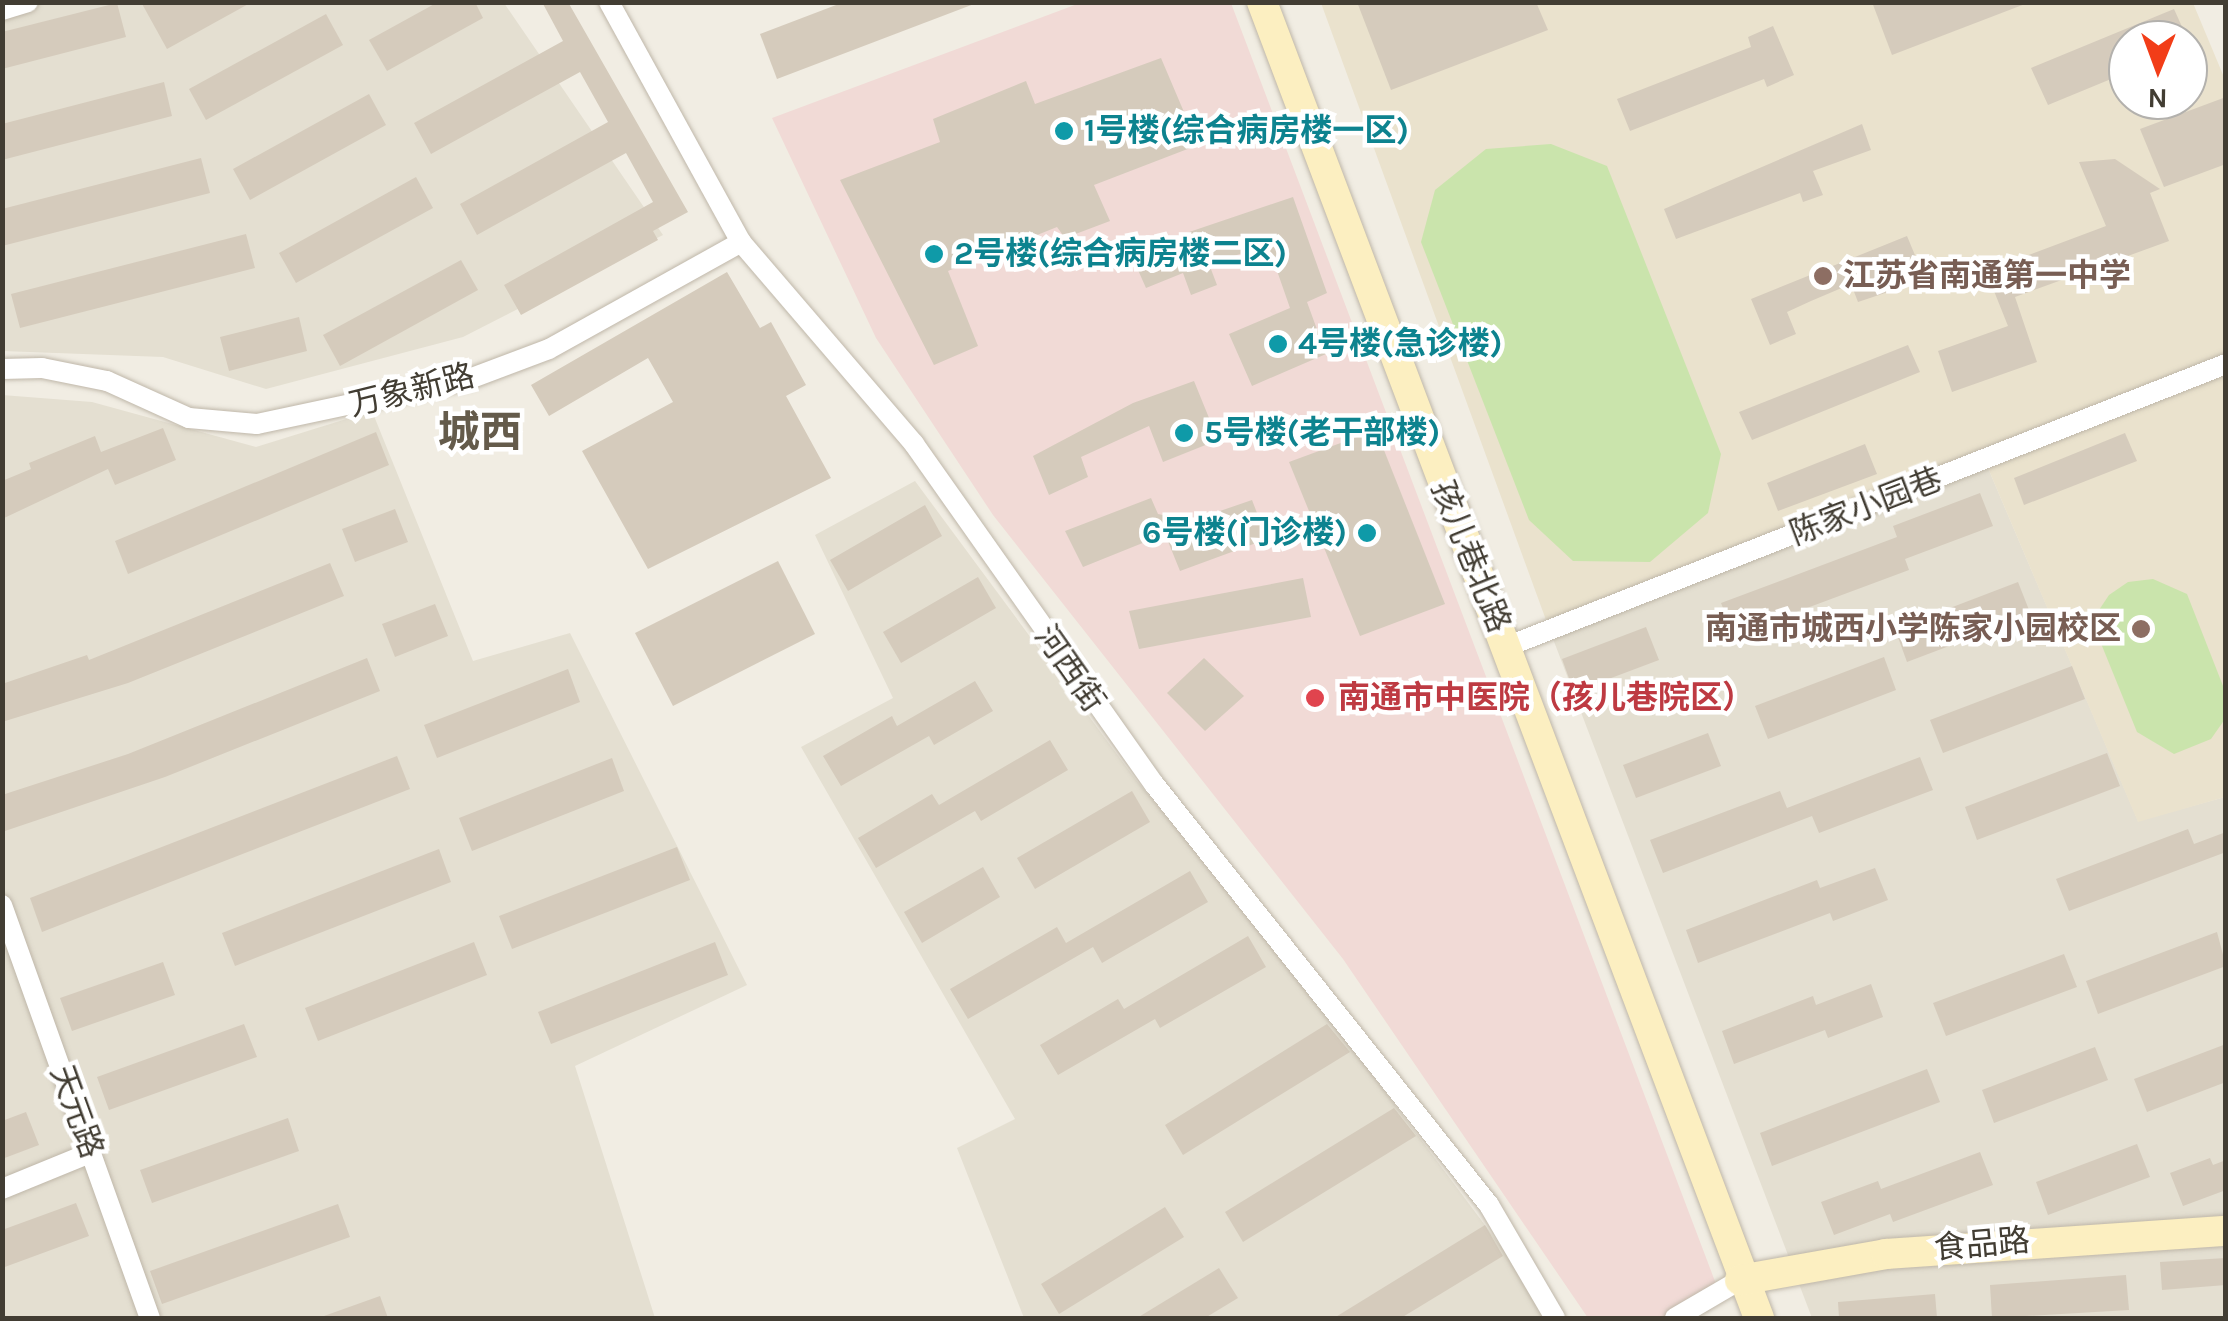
<!DOCTYPE html>
<html>
<head>
<meta charset="utf-8">
<style>
	body { margin:0 }
	#map { position:relative; width:2228px; height:1321px; overflow:hidden; background:#f1ede3; font-family:Karla,"Noto Sans SC",sans-serif }
	div>[style] { position:absolute }
	[style*='--x'] { left:calc(var(--x)*1px); top:calc(var(--y)*1px); width:calc(var(--w)*1px); rotate:calc(var(--a)*1deg) }
	.residential>* { inset:0; background:#e4dfd1 }
	.education>* { inset:0; background:#eae2cd }
	.medical>* { inset:0; background:#f1dad6 }
	.green>* { inset:0; background:#cae4ac }
	.building>* { inset:0; background:#d5cbbc }
	.roads { filter:drop-shadow(0 0 2px #bfb7a9) drop-shadow(0 0 2px #bfb7a9) }
	.street>* { height:20px; margin:-10px; padding:0 10px; transform-origin:10px; border-radius:10px; background:#fff }
	.secondary>* { height:30px; margin:-15px; padding:0 15px; transform-origin:15px; border-radius:15px; background:#fcefc1 }
	.dots>* { width:28px; height:28px; translate:-50% -50%; box-sizing:border-box; border:5px solid #fff; border-radius:50% }
	span { translate:-50% -50%; white-space:nowrap; text-align:center; line-height:1.15; -webkit-text-stroke:9px #fff; paint-order:stroke }
	.culture-label { font-size:32px; color:#0d838f; font-weight:700 }
	.left { translate:0 -50%; text-align:left }
	.right { translate:-100% -50%; text-align:right }
	.education-label { font-size:32px; color:#785e54; font-weight:700 }
	.street-label { font-size:32px; color:#423d33 }
	.health-label { font-size:32px; color:#be3a42; font-weight:700 }
	.district-label { font-size:42px; color:#645b4b; font-weight:700 }
	.frame { position:absolute; inset:0; border:5px solid #423d33; pointer-events:none }
	.north { position:absolute; left:2108px; top:20px; width:100px; height:100px; box-sizing:border-box; background:#fff; border:2px solid #b3b1ad; border-radius:50%; rotate:181deg; font-size:28px; font-weight:700; line-height:40px; text-align:center; color:#423d33 }
	.north::after { content:''; display:block; margin:auto; width:35px; height:45px; background:#f23d18; clip-path:polygon(50% 0,100% 100%,50% 72%,0 100%) }
</style>
</head>
<body>
<div id="map">
	<div class="residential">
		<i style="clip-path:polygon(3px 3px,504px 3px,663px 235px,463px 337px,266px 389px,163px 357px,3px 351px)"></i>
		<i style="clip-path:polygon(2px 395px,92px 402px,256px 447px,372px 411px,473px 661px,570px 633px,747px 985px,575px 1066px,655px 1318px,3px 1318px)"></i>
		<i style="clip-path:polygon(1985px 461px,2138px 821px,2225px 797px,2225px 1318px,1812px 1318px,1550px 631px)"></i>
		<i style="clip-path:polygon(915px 481px,1136px 780px,1285px 958px,1517px 1268px,1543px 1318px,1024px 1318px,957px 1148px,1015px 1119px,801px 747px,893px 698px,815px 535px)"></i>
	</div>
	<div class="education">
		<i style="clip-path:polygon(evenodd,1321px 3px,2193px 3px,2226px 82px,2225px 797px,2138px 822px,1985px 461px,1550px 631px,1321px 3px,2128px 40px,2188px 40px,2188px 100px,2128px 100px,2128px 40px)"></i>
	</div>
	<div class="medical">
		<i style="clip-path:polygon(1080px 3px,1231px 3px,1716px 1284px,1661px 1318px,1588px 1318px,1343px 959px,993px 515px,876px 338px,772px 118px)"></i>
	</div>
	<div class="green">
		<i style="clip-path:polygon(1551px 144px,1607px 166px,1721px 454px,1708px 513px,1650px 562px,1573px 561px,1529px 520px,1421px 242px,1435px 190px,1486px 149px)"></i>
		<i style="clip-path:polygon(2153px 579px,2187px 594px,2225px 691px,2225px 719px,2211px 739px,2174px 754px,2137px 732px,2100px 641px,2097px 613px,2109px 595px,2128px 582px)"></i>
	</div>
	<div class="building">
		<i style="clip-path:polygon(141px 2px,252px 2px,167px 49px)"></i>
		<i style="clip-path:polygon(438px 2px,475px 2px,483px 18px,387px 71px,369px 40px)"></i>
		<i style="clip-path:polygon(542px 2px,568px 2px,688px 212px,653px 231px,658px 240px,521px 315px,504px 285px,653px 202px,626px 153px,477px 235px,460px 204px,608px 122px,580px 72px,431px 154px,414px 123px,563px 41px)"></i>
		<i style="clip-path:polygon(844px 2px,974px 2px,974px 4px,777px 79px,760px 34px)"></i>
		<i style="clip-path:polygon(1357px 2px,1536px 2px,1548px 30px,1391px 90px)"></i>
		<i style="clip-path:polygon(1872px 2px,2025px 2px,2025px 4px,1892px 55px)"></i>
		<i style="clip-path:polygon(117px 3px,126px 37px,2px 69px,2px 32px)"></i>
		<i style="clip-path:polygon(2174px 9px,2188px 40px,2128px 40px,2128px 72px,2048px 105px,2031px 68px)"></i>
		<i style="clip-path:polygon(326px 14px,343px 45px,206px 120px,189px 89px)"></i>
		<i style="clip-path:polygon(1773px 26px,1794px 75px,1767px 87px,1764px 79px,1630px 131px,1617px 99px,1751px 47px,1748px 37px)"></i>
		<i style="clip-path:polygon(1161px 58px,1198px 145px,1094px 185px,1110px 221px,1065px 238px,1057px 227px,948px 271px,978px 346px,934px 365px,840px 180px,940px 142px,933px 119px,1026px 81px,1035px 104px)"></i>
		<i style="clip-path:polygon(164px 82px,172px 116px,2px 160px,2px 124px)"></i>
		<i style="clip-path:polygon(369px 94px,386px 125px,250px 200px,233px 169px)"></i>
		<i style="clip-path:polygon(2226px 97px,2226px 164px,2164px 187px,2140px 129px)"></i>
		<i style="clip-path:polygon(1862px 124px,1871px 150px,1813px 171px,1823px 195px,1803px 202px,1800px 193px,1676px 239px,1664px 209px)"></i>
		<i style="clip-path:polygon(201px 158px,210px 193px,2px 246px,2px 209px)"></i>
		<i style="clip-path:polygon(2115px 159px,2160px 189px,2150px 193px,2169px 241px,2015px 297px,2037px 362px,1952px 392px,1938px 351px,2008px 326px,1986px 271px,2106px 226px,2079px 162px)"></i>
		<i style="clip-path:polygon(416px 177px,433px 208px,296px 283px,279px 253px)"></i>
		<i style="clip-path:polygon(1293px 197px,1327px 293px,1307px 302px,1326px 354px,1252px 386px,1229px 334px,1290px 308px,1268px 245px,1209px 264px,1217px 285px,1191px 295px,1183px 273px,1146px 288px,1130px 252px)"></i>
		<i style="clip-path:polygon(246px 234px,255px 268px,20px 328px,11px 294px)"></i>
		<i style="clip-path:polygon(1907px 236px,1917px 260px,1894px 270px,1900px 288px,1858px 302px,1851px 284px,1811px 301px,1787px 312px,1796px 334px,1770px 345px,1751px 299px)"></i>
		<i style="clip-path:polygon(461px 260px,478px 290px,340px 366px,323px 335px)"></i>
		<i style="clip-path:polygon(727px 272px,760px 328px,771px 322px,806px 385px,786px 396px,831px 478px,648px 569px,582px 451px,673px 402px,648px 358px,549px 416px,531px 385px)"></i>
		<i style="clip-path:polygon(299px 317px,307px 351px,229px 371px,220px 337px)"></i>
		<i style="clip-path:polygon(1908px 345px,1920px 372px,1752px 440px,1739px 412px)"></i>
		<i style="clip-path:polygon(1194px 381px,1218px 440px,1163px 462px,1149px 426px,1081px 457px,1088px 477px,1049px 495px,1033px 456px,1133px 403px)"></i>
		<i style="clip-path:polygon(163px 428px,176px 460px,115px 485px,108px 469px,2px 519px,2px 481px,31px 469px,29px 463px,95px 436px,101px 452px)"></i>
		<i style="clip-path:polygon(1376px 430px,1445px 604px,1360px 636px,1289px 462px)"></i>
		<i style="clip-path:polygon(376px 432px,389px 465px,128px 574px,115px 541px)"></i>
		<i style="clip-path:polygon(2125px 433px,2137px 461px,2024px 505px,2014px 478px)"></i>
		<i style="clip-path:polygon(1865px 444px,1877px 474px,1778px 511px,1767px 483px)"></i>
		<i style="clip-path:polygon(1980px 493px,1993px 526px,1905px 559px,1909px 570px,1734px 635px,1721px 603px,1897px 537px,1893px 526px)"></i>
		<i style="clip-path:polygon(1151px 498px,1158px 514px,1191px 521px,1252px 500px,1267px 539px,1180px 571px,1165px 534px,1083px 567px,1065px 531px)"></i>
		<i style="clip-path:polygon(925px 505px,942px 536px,848px 591px,830px 560px)"></i>
		<i style="clip-path:polygon(395px 509px,408px 542px,355px 562px,342px 529px)"></i>
		<i style="clip-path:polygon(778px 561px,815px 634px,673px 706px,635px 633px)"></i>
		<i style="clip-path:polygon(330px 563px,344px 596px,128px 683px,2px 722px,2px 684px,87px 655px,89px 660px)"></i>
		<i style="clip-path:polygon(978px 577px,996px 608px,901px 663px,883px 632px)"></i>
		<i style="clip-path:polygon(1303px 578px,1311px 617px,1139px 649px,1129px 611px)"></i>
		<i style="clip-path:polygon(2018px 582px,2031px 615px,1907px 662px,1895px 629px)"></i>
		<i style="clip-path:polygon(435px 604px,448px 636px,395px 657px,382px 624px)"></i>
		<i style="clip-path:polygon(1646px 627px,1659px 660px,1574px 692px,1562px 659px)"></i>
		<i style="clip-path:polygon(1884px 657px,1896px 690px,1768px 739px,1755px 706px)"></i>
		<i style="clip-path:polygon(367px 658px,380px 691px,165px 777px,2px 832px,2px 795px,128px 754px)"></i>
		<i style="clip-path:polygon(1204px 658px,1244px 696px,1205px 731px,1167px 693px)"></i>
		<i style="clip-path:polygon(2072px 666px,2085px 699px,1943px 753px,1930px 720px)"></i>
		<i style="clip-path:polygon(568px 669px,580px 702px,437px 758px,424px 725px)"></i>
		<i style="clip-path:polygon(975px 681px,993px 711px,934px 745px,929px 736px,841px 786px,823px 756px,892px 716px,897px 726px)"></i>
		<i style="clip-path:polygon(1708px 733px,1721px 766px,1636px 798px,1623px 765px)"></i>
		<i style="clip-path:polygon(1050px 740px,1068px 770px,981px 821px,975px 811px,876px 868px,858px 838px,932px 794px,939px 805px)"></i>
		<i style="clip-path:polygon(2107px 753px,2120px 786px,1977px 840px,1965px 807px)"></i>
		<i style="clip-path:polygon(397px 756px,410px 789px,42px 932px,30px 898px)"></i>
		<i style="clip-path:polygon(1920px 757px,1933px 790px,1819px 833px,1812px 816px,1663px 873px,1650px 840px,1780px 791px,1787px 808px)"></i>
		<i style="clip-path:polygon(612px 758px,624px 791px,472px 851px,459px 818px)"></i>
		<i style="clip-path:polygon(1132px 791px,1150px 822px,1035px 889px,1017px 858px)"></i>
		<i style="clip-path:polygon(2188px 829px,2194px 844px,2226px 832px,2226px 852px,2069px 911px,2056px 879px)"></i>
		<i style="clip-path:polygon(677px 847px,690px 880px,512px 949px,499px 916px)"></i>
		<i style="clip-path:polygon(439px 849px,451px 882px,235px 966px,222px 933px)"></i>
		<i style="clip-path:polygon(983px 867px,1000px 897px,922px 943px,904px 912px)"></i>
		<i style="clip-path:polygon(1875px 868px,1888px 900px,1833px 921px,1830px 913px,1698px 963px,1686px 930px,1817px 880px,1820px 888px)"></i>
		<i style="clip-path:polygon(1190px 871px,1208px 902px,1102px 963px,1093px 947px,968px 1019px,950px 989px,1057px 927px,1066px 943px)"></i>
		<i style="clip-path:polygon(2217px 932px,2226px 966px,2098px 1014px,2086px 981px)"></i>
		<i style="clip-path:polygon(1248px 936px,1266px 967px,1160px 1028px,1155px 1019px,1058px 1075px,1040px 1045px,1118px 999px,1124px 1009px)"></i>
		<i style="clip-path:polygon(474px 942px,487px 975px,318px 1041px,305px 1008px)"></i>
		<i style="clip-path:polygon(715px 942px,728px 975px,551px 1044px,538px 1012px)"></i>
		<i style="clip-path:polygon(2064px 954px,2077px 987px,1946px 1036px,1933px 1003px)"></i>
		<i style="clip-path:polygon(163px 962px,175px 995px,72px 1031px,60px 998px)"></i>
		<i style="clip-path:polygon(1871px 984px,1883px 1017px,1828px 1038px,1825px 1030px,1734px 1064px,1722px 1031px,1813px 996px,1816px 1005px)"></i>
		<i style="clip-path:polygon(244px 1024px,257px 1057px,109px 1110px,97px 1077px)"></i>
		<i style="clip-path:polygon(1327px 1024px,1350px 1052px,1183px 1155px,1165px 1125px)"></i>
		<i style="clip-path:polygon(2226px 1044px,2226px 1082px,2147px 1112px,2134px 1079px)"></i>
		<i style="clip-path:polygon(2095px 1047px,2108px 1080px,1994px 1123px,1982px 1090px)"></i>
		<i style="clip-path:polygon(1927px 1069px,1940px 1102px,1772px 1166px,1760px 1133px)"></i>
		<i style="clip-path:polygon(1394px 1108px,1416px 1136px,1243px 1242px,1225px 1212px)"></i>
		<i style="clip-path:polygon(26px 1112px,39px 1145px,2px 1159px,2px 1121px)"></i>
		<i style="clip-path:polygon(288px 1118px,299px 1151px,152px 1203px,140px 1170px)"></i>
		<i style="clip-path:polygon(2137px 1144px,2150px 1177px,2048px 1215px,2036px 1182px)"></i>
		<i style="clip-path:polygon(1980px 1152px,1993px 1185px,1893px 1222px,1890px 1214px,1834px 1235px,1821px 1202px,1878px 1181px,1881px 1189px)"></i>
		<i style="clip-path:polygon(2210px 1158px,2213px 1165px,2226px 1160px,2226px 1190px,2183px 1206px,2170px 1173px)"></i>
		<i style="clip-path:polygon(76px 1203px,89px 1236px,2px 1268px,2px 1230px)"></i>
		<i style="clip-path:polygon(338px 1204px,350px 1237px,162px 1304px,150px 1271px)"></i>
		<i style="clip-path:polygon(1165px 1207px,1184px 1237px,1059px 1314px,1041px 1284px)"></i>
		<i style="clip-path:polygon(1485px 1225px,1503px 1256px,1401px 1318px,1334px 1318px)"></i>
		<i style="clip-path:polygon(2226px 1258px,2226px 1285px,2162px 1290px,2160px 1262px)"></i>
		<i style="clip-path:polygon(1219px 1268px,1238px 1298px,1205px 1318px,1137px 1318px)"></i>
		<i style="clip-path:polygon(2126px 1275px,2129px 1310px,1992px 1318px,1990px 1285px)"></i>
		<i style="clip-path:polygon(1935px 1294px,1937px 1318px,1839px 1318px,1838px 1302px)"></i>
		<i style="clip-path:polygon(380px 1296px,388px 1318px,324px 1318px,324px 1316px)"></i>
	</div>
	<div class="roads">
		<div class="street">
			<i style="--x:609;--y:2;--w:274;--a:61.2"></i>
			<i style="--x:741;--y:242;--w:266;--a:49.4"></i>
			<i style="--x:914;--y:444;--w:416;--a:54.8"></i>
			<i style="--x:1154;--y:784;--w:538;--a:51.49"></i>
			<i style="--x:1489;--y:1205;--w:131;--a:59.7"></i>
			<i style="--x:2;--y:10;--w:27;--a:-17"></i>
			<i style="--x:2;--y:369;--w:40;--a:-1.4"></i>
			<i style="--x:42;--y:368;--w:66;--a:11.3"></i>
			<i style="--x:107;--y:381;--w:90;--a:24.3"></i>
			<i style="--x:189;--y:418;--w:68;--a:5"></i>
			<i style="--x:257;--y:424;--w:217;--a:-12"></i>
			<i style="--x:469;--y:379;--w:85;--a:-20.6"></i>
			<i style="--x:549;--y:349;--w:220;--a:-29.1"></i>
			<i style="--x:1506;--y:647;--w:774;--a:-21.46"></i>
			<i style="--x:2;--y:905;--w:439;--a:70.3"></i>
			<i style="--x:2;--y:1189;--w:95;--a:-22.2"></i>
			<i style="--x:1675;--y:1318;--w:75;--a:-30.3"></i>
		</div>
		<div class="secondary">
			<i style="--x:1262;--y:2;--w:1407;--a:69.31"></i>
			<i style="--x:1740;--y:1280;--w:148;--a:-10.1"></i>
			<i style="--x:1886;--y:1254;--w:341;--a:-3.9"></i>
		</div>
	</div>
	<div class="dots">
		<i style="left:1064px;top:131px;background:#0f9aa8"></i>
		<i style="left:934px;top:254px;background:#0f9aa8"></i>
		<i style="left:1823px;top:276px;background:#8d6e63"></i>
		<i style="left:1278px;top:344px;background:#0f9aa8"></i>
		<i style="left:1184px;top:433px;background:#0f9aa8"></i>
		<i style="left:1367px;top:533px;background:#0f9aa8"></i>
		<i style="left:2141px;top:629px;background:#8d6e63"></i>
		<i style="left:1315px;top:698px;background:#e0444e"></i>
	</div>
	<div class="culture-label">
		<span class="left" style="left:1084px;top:131px">1号楼(综合病房楼一区)</span>
		<span class="left" style="left:954px;top:254px">2号楼(综合病房楼二区)</span>
		<span class="left" style="left:1298px;top:344px">4号楼(急诊楼)</span>
		<span class="left" style="left:1204px;top:433px">5号楼(老干部楼)</span>
		<span class="right" style="left:1347px;top:533px">6号楼(门诊楼)</span>
	</div>
	<div class="education-label">
		<span class="left" style="left:1843px;top:276px">江苏省南通第一中学</span>
		<span class="right" style="left:2121px;top:629px">南通市城西小学陈家小园校区</span>
	</div>
	<div class="street-label">
		<span style="left:412px;top:391px;rotate:-14deg">万象新路</span>
		<span style="left:1866px;top:507px;rotate:-21deg">陈家小园巷</span>
		<span style="left:1470px;top:557px;rotate:68deg">孩儿巷北路</span>
		<span style="left:1069px;top:669px;rotate:55deg">河西街</span>
		<span style="left:76px;top:1112px;rotate:70deg">天元路</span>
		<span style="left:1982px;top:1245px;rotate:-5deg">食品路</span>
	</div>
	<div class="health-label">
		<span class="left" style="left:1338px;top:698px">南通市中医院（孩儿巷院区）</span>
	</div>
	<div class="district-label">
		<span style="left:480px;top:432px">城西</span>
	</div>
	<div class="frame"></div>
	<div class="north">N</div>
</div>
</body>
</html>
